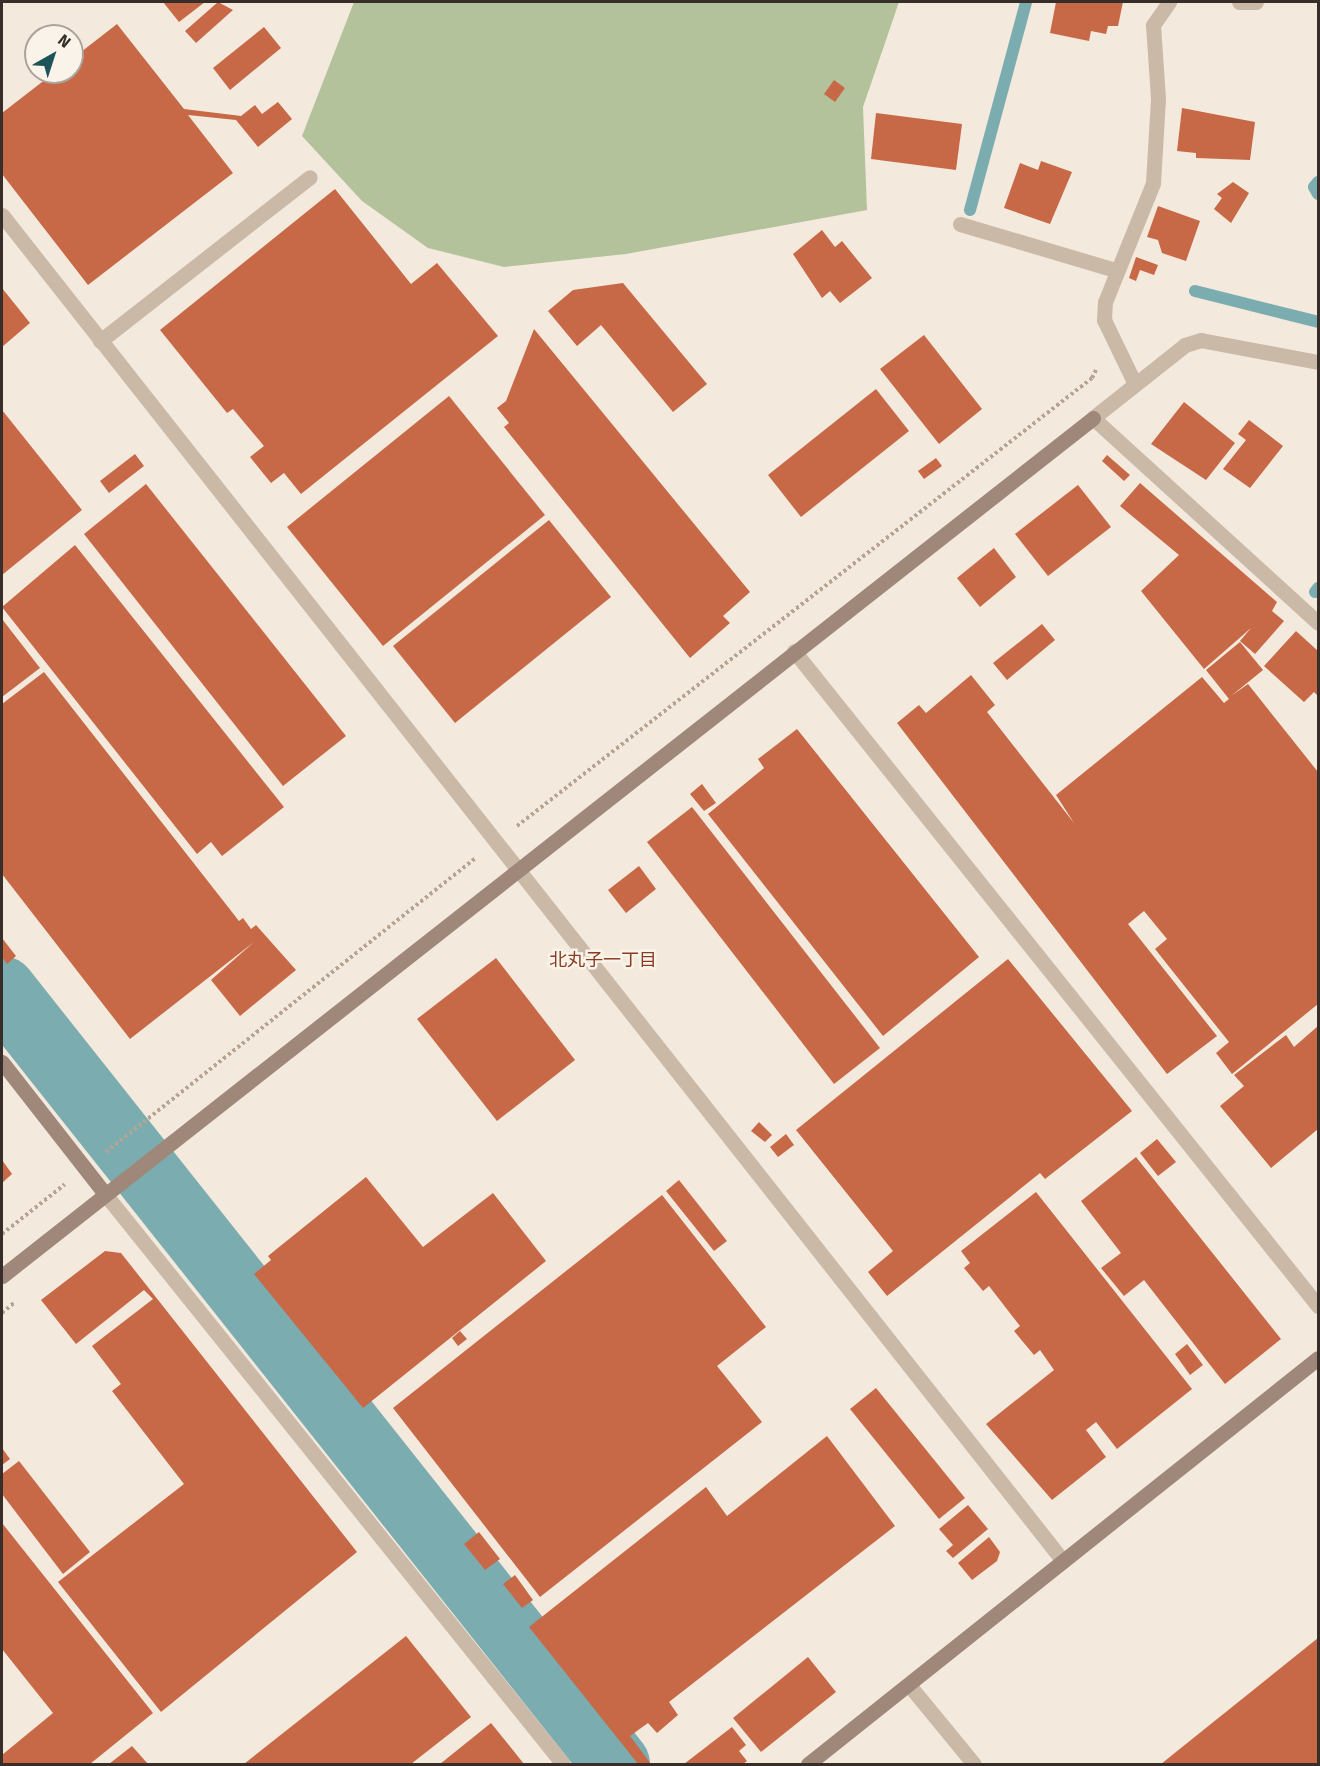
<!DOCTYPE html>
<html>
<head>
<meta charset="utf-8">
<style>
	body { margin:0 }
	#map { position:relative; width:1320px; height:1766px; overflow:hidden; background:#f3e9dd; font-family:"Fira Sans","Noto Sans JP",sans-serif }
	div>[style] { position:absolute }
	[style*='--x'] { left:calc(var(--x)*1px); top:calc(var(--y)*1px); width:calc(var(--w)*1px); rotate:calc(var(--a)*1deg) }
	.green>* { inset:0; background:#b4c29c }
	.stream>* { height:12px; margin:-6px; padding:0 6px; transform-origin:6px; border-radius:6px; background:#7bacb0 }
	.river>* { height:68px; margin:-34px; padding:0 34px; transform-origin:34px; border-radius:34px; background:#7bacb0 }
	.building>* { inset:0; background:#c76946 }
	.path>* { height:4px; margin-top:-2px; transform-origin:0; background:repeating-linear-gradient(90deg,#b7a392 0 3px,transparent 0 6px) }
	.lane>* { height:15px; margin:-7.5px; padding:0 7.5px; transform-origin:7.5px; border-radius:7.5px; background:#cbb9a8 }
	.street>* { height:15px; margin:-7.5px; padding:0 7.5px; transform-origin:7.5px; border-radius:7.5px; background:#cbb9a8 }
	.secondary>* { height:15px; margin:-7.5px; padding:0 7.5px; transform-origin:7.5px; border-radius:7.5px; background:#9f887a }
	span { translate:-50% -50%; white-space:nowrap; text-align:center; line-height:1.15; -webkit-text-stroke:5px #faf3e9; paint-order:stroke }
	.neighbourhood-label { font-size:18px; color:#883c21 }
	.frame { position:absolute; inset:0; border:3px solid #382e29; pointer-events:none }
	.north { position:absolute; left:24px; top:24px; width:60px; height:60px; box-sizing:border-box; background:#faf3e9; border:2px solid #aca49c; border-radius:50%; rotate:39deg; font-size:16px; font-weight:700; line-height:24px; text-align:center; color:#382e29 }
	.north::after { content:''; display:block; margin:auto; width:21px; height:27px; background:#1d545a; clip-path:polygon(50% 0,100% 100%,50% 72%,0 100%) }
</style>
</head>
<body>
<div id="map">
	<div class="green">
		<i style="clip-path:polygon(354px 2px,899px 2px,863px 107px,867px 210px,626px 254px,504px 267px,428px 248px,362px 201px,302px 136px)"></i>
	</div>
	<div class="stream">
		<i style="--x:1318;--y:182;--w:6;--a:129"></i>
		<i style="--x:1314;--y:187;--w:8;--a:60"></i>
		<i style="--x:970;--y:210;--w:215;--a:-74.9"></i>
		<i style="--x:1195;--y:291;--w:127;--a:14.1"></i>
		<i style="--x:1315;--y:592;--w:5;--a:-53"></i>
	</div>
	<div class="river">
		<i style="--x:2;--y:990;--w:988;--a:51.58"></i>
	</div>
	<div class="building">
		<i style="clip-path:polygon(163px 2px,205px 2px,179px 22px)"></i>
		<i style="clip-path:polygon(218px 2px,233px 10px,196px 43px,185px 31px)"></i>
		<i style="clip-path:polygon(1056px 2px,1123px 2px,1118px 26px,1108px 26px,1106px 34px,1091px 31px,1089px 41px,1050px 33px)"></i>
		<i style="clip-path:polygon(117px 24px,184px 109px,241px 116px,255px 105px,262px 114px,278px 102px,292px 119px,258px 147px,236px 120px,188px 115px,233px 173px,88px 285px,2px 174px,2px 113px,55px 72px,72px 72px,72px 59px)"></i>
		<i style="clip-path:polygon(264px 27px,281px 48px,230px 90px,213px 68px)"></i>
		<i style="clip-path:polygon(834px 80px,845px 88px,835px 102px,824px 94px)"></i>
		<i style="clip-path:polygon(1182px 108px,1255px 122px,1250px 160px,1196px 158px,1196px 153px,1177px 151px)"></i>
		<i style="clip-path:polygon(876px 113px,962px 124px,956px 170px,871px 159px)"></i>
		<i style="clip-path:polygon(1041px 161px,1072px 172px,1050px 224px,1004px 208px,1020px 163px,1038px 170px)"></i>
		<i style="clip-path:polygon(1233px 182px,1249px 193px,1231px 223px,1214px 209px,1222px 198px,1217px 194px)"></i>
		<i style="clip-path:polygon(335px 189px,411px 284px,437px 263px,498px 336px,301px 494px,284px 473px,271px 483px,250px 457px,264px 446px,233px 409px,227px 413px,160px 330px)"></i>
		<i style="clip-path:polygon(1158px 206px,1200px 221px,1186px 261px,1162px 253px,1158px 240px,1147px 237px)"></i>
		<i style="clip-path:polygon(822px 230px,835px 247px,842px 241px,872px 278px,840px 303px,830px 291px,822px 298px,793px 254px)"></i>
		<i style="clip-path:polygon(1136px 257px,1158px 265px,1154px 275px,1140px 270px,1136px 281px,1129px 278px)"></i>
		<i style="clip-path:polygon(623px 283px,707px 384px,673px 412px,601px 325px,577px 346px,548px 311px,573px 290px)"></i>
		<i style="clip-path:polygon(2px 288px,30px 323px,2px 347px)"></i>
		<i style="clip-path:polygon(534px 329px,750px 592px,723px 616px,730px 623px,690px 658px,504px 427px,509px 423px,497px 408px,506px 401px)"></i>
		<i style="clip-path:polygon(924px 335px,982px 409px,939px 444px,880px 369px)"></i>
		<i style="clip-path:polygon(876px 389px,909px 431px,801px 517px,768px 475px)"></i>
		<i style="clip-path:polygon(449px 396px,545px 515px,383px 646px,287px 527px)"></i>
		<i style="clip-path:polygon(1184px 402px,1235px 443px,1206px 480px,1151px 444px)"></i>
		<i style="clip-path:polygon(2px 410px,82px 510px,2px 575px)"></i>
		<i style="clip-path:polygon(1249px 420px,1283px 446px,1250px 488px,1223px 469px,1246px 440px,1238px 434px)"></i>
		<i style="clip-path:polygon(135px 454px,144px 466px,109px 493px,100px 481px)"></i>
		<i style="clip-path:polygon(1107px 455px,1130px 475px,1124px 481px,1102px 461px)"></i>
		<i style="clip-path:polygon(936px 458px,942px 466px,924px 479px,918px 471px)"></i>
		<i style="clip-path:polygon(1140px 483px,1277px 602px,1272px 611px,1284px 621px,1255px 654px,1240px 641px,1251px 628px,1204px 669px,1141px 591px,1179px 555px,1120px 506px)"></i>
		<i style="clip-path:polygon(146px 484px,346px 736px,283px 786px,84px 534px)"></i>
		<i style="clip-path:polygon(1078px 485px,1111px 527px,1048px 576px,1015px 534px)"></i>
		<i style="clip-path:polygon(549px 520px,611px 597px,455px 723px,393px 646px)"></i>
		<i style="clip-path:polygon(75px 545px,284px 807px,222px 856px,211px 842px,197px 854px,2px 607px)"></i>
		<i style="clip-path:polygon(994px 548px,1016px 577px,980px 607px,957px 578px)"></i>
		<i style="clip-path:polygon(2px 619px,40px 668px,2px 697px)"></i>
		<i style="clip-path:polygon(1042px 624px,1055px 640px,1007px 680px,993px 663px)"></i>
		<i style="clip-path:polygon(1296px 631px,1318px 651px,1318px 696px,1314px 692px,1304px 702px,1264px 666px)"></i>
		<i style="clip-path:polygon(1240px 642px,1263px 670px,1231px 696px,1248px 684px,1318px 772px,1318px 1004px,1232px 1074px,1216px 1053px,1229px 1042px,1155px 949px,1167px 939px,1144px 911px,1128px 924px,1217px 1036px,1167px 1074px,897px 723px,919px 705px,926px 713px,971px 675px,995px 705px,987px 712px,1074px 823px,1056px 795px,1202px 677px,1224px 703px,1229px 699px,1206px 670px)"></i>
		<i style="clip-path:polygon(44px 672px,239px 921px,243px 918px,251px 929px,256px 925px,296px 970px,240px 1016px,211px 980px,254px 942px,130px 1039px,2px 874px,2px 704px)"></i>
		<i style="clip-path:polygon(797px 729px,979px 957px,883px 1036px,708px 814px,764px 768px,758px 759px)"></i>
		<i style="clip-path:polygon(702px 784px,716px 803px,704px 811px,690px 794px)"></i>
		<i style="clip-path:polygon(692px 807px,880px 1048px,834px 1084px,647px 842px)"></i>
		<i style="clip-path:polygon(639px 866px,656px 889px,626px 913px,608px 890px)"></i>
		<i style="clip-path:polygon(2px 938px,16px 956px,7px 964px,2px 957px)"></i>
		<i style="clip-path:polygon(496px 958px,575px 1060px,497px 1121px,417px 1019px)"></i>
		<i style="clip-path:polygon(1008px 959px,1132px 1111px,1045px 1179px,1040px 1173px,887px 1296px,868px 1272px,893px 1251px,796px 1130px)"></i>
		<i style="clip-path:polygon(1318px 1026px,1318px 1129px,1271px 1168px,1220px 1106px,1244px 1086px,1234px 1075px,1286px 1035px,1294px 1047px)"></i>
		<i style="clip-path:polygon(759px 1122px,772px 1135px,765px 1142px,751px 1131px)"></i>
		<i style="clip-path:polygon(786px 1134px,794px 1145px,778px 1157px,770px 1147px)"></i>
		<i style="clip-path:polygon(1157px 1139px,1176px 1162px,1158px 1176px,1140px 1153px)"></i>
		<i style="clip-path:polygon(1136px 1157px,1281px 1339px,1225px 1384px,1144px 1280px,1124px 1296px,1101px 1268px,1121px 1253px,1081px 1201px)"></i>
		<i style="clip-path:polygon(2px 1160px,12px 1174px,2px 1183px)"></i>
		<i style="clip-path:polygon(366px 1177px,423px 1247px,493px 1193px,546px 1261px,363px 1408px,254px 1274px,271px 1260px,268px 1256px)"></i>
		<i style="clip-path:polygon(679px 1180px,727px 1241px,714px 1251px,666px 1191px)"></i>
		<i style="clip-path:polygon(1036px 1192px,1192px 1389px,1117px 1449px,1096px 1422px,1086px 1430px,1106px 1457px,1052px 1500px,986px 1424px,1054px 1370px,1040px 1350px,1034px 1355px,1014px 1331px,1020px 1326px,989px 1286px,983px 1291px,964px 1268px,970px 1263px,961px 1251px)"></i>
		<i style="clip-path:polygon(662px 1195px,766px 1327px,717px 1366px,762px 1422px,540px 1597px,393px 1408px)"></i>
		<i style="clip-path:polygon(105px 1251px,121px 1253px,357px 1552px,161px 1712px,58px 1582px,184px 1484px,112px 1391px,121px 1384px,92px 1346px,153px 1299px,144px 1290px,76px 1344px,41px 1300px)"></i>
		<i style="clip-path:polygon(460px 1331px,467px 1339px,458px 1346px,452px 1338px)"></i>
		<i style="clip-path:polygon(1187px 1344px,1203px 1365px,1190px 1375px,1175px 1354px)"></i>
		<i style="clip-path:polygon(876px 1388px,965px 1498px,939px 1519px,850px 1409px)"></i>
		<i style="clip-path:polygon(827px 1436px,895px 1526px,669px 1702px,678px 1715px,657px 1733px,648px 1723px,630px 1736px,651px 1764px,638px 1764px,529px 1627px,706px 1487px,727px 1516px)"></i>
		<i style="clip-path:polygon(2px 1448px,10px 1459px,2px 1465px)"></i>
		<i style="clip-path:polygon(19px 1461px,90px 1552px,63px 1574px,2px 1494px,2px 1474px)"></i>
		<i style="clip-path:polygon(968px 1505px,988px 1529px,953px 1558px,946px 1551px,953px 1545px,939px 1529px)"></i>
		<i style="clip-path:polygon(2px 1523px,153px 1713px,90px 1764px,2px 1764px,2px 1755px,53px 1713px,2px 1649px)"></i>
		<i style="clip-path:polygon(479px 1532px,500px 1559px,485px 1570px,464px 1544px)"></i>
		<i style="clip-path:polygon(989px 1537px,1000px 1552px,997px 1561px,972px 1580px,958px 1563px)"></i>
		<i style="clip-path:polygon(515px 1575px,533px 1600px,522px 1608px,503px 1584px)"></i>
		<i style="clip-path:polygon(406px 1636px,471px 1717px,411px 1764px,244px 1764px)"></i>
		<i style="clip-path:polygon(1318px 1638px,1318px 1764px,1161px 1764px)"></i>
		<i style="clip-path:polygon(808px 1657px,836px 1692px,761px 1752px,733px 1718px)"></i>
		<i style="clip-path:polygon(491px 1723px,524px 1764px,440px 1764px)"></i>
		<i style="clip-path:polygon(732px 1727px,746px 1745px,739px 1751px,747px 1761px,743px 1764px,684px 1764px)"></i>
		<i style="clip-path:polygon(132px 1746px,148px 1764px,109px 1764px)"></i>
	</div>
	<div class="path">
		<i style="--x:517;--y:826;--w:729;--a:-37.92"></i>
		<i style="--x:1092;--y:378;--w:11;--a:-63"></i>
		<i style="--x:106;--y:1152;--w:473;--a:-38.5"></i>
		<i style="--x:2;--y:1234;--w:80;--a:-38.4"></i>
		<i style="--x:2;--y:1313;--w:17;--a:-40"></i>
	</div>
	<div class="lane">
		<i style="--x:960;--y:224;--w:162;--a:16.5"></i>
	</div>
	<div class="street">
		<i style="--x:1239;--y:2;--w:17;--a:0"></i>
		<i style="--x:2;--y:215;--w:1714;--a:51.75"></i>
		<i style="--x:100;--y:341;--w:266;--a:-38"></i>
		<i style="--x:1318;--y:362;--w:119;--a:-169.4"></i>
		<i style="--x:1201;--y:340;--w:17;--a:163"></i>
		<i style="--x:1185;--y:345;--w:117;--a:141.6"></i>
		<i style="--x:1093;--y:418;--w:304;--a:42.3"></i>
		<i style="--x:1135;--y:384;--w:71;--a:-115.8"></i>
		<i style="--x:1104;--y:320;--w:18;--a:-87"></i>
		<i style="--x:1105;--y:302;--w:128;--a:-68"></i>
		<i style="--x:1153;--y:183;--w:85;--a:-86.6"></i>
		<i style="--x:1158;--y:98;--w:73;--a:-93.9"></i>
		<i style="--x:1153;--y:25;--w:28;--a:-55"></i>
		<i style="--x:794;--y:651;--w:839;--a:51.34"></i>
		<i style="--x:105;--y:1194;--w:731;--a:51.22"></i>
		<i style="--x:909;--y:1685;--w:102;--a:50.6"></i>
	</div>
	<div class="secondary">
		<i style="--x:2;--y:1062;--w:167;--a:52"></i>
		<i style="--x:2;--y:1276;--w:1388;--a:-38.18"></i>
		<i style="--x:808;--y:1764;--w:652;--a:-38.52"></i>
	</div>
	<div class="neighbourhood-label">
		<span style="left:603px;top:960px">北丸子一丁目</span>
	</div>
	<div class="frame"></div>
	<div class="north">N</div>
</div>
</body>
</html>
